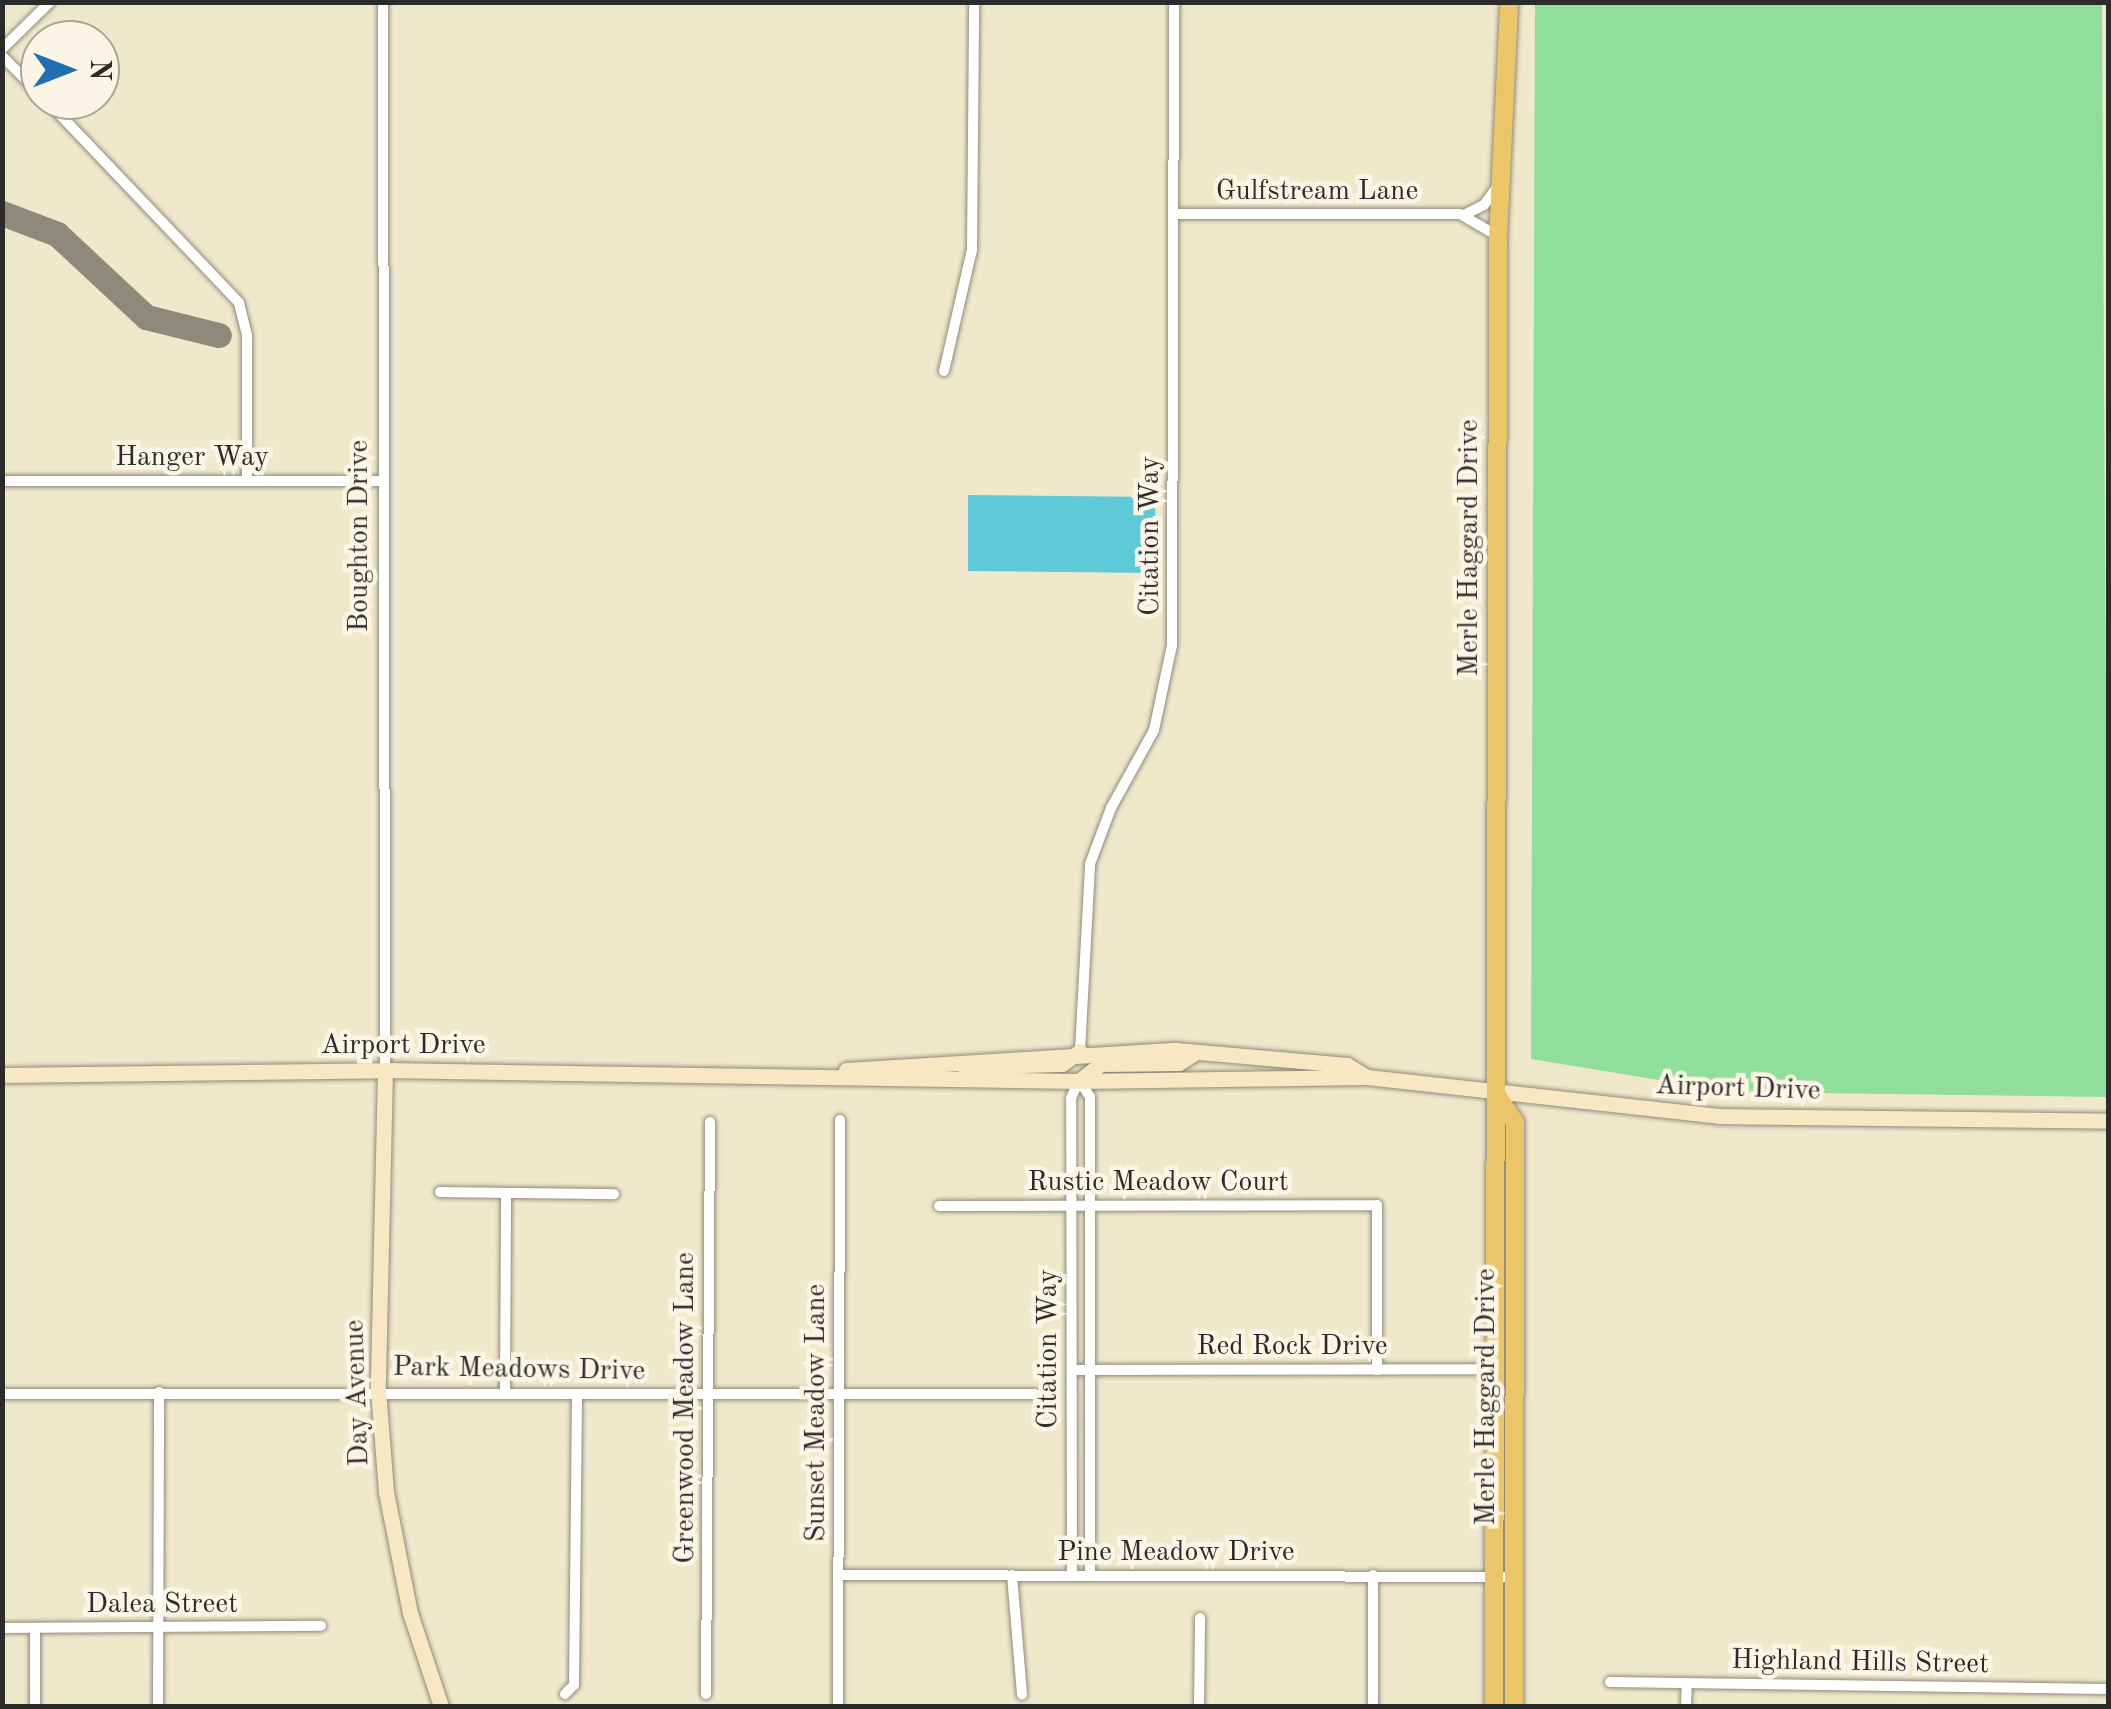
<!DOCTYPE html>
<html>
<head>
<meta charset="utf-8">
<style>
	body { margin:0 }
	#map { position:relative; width:2111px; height:1709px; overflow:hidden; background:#f0e8cb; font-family:"Old Standard TT",serif }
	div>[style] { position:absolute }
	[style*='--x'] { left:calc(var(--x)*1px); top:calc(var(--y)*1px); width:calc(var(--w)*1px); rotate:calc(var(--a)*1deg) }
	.green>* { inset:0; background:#90de9b }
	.water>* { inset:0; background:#5ec9d7 }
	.taxiway>* { height:25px; margin:-12.5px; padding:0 12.5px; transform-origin:12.5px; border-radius:12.5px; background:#8e8a7b }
	.roads { filter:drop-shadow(0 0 2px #8e8a7b) drop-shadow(0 0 2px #8e8a7b) }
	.street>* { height:10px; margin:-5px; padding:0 5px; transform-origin:5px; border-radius:5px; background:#fff }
	.secondary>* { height:15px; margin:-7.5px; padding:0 7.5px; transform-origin:7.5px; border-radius:7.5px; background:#f7e8c3 }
	.primary>* { height:18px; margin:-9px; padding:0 9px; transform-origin:9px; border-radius:9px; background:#ebc669 }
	span { translate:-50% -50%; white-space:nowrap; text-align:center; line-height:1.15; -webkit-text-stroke:9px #fcf5e5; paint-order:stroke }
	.street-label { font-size:28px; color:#2b2b2b }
	.frame { position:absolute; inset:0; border:5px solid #2b2b2b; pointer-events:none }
	.north { position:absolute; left:20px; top:20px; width:100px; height:100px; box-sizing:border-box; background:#fcf5e5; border:2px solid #a8a49b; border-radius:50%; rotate:90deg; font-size:28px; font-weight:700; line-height:40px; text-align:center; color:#2b2b2b }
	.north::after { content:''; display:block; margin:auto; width:35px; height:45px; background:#1f6fb2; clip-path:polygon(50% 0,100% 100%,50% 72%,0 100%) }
</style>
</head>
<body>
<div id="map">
	<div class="green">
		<i style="clip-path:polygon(1535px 3px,2102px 3px,2108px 1097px,1731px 1092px,1531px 1059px)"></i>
	</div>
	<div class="water">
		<i style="clip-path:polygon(968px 495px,1155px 497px,1156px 573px,968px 571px)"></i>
	</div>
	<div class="taxiway">
		<i style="--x:2;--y:213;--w:59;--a:20.9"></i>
		<i style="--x:57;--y:234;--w:122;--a:43"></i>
		<i style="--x:146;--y:317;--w:75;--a:13.9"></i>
	</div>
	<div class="roads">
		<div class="street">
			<i style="--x:383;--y:2;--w:1068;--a:89.89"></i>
			<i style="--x:2;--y:49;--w:67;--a:-44.4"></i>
			<i style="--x:2;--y:56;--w:54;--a:45"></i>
			<i style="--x:46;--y:100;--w:280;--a:46.4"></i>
			<i style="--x:239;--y:303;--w:34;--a:76"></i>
			<i style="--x:247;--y:336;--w:145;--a:90"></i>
			<i style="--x:1174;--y:214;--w:286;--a:0"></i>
			<i style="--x:1460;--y:214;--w:42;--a:30.3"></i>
			<i style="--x:1466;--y:214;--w:20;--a:-27"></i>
			<i style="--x:1484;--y:205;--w:22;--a:-54"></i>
			<i style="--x:944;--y:371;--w:124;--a:-77"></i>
			<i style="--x:972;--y:250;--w:248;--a:-89.5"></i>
			<i style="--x:2;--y:481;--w:380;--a:0"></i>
			<i style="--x:1080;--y:1051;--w:187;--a:-86.9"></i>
			<i style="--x:1090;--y:864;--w:60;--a:-69.4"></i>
			<i style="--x:1111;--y:808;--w:89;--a:-61.1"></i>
			<i style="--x:1154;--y:730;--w:87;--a:-78"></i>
			<i style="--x:1172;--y:645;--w:643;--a:-89.82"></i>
			<i style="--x:1079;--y:1081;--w:19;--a:55"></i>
			<i style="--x:1090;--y:1097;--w:478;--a:90"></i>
			<i style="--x:440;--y:1192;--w:174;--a:0.7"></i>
			<i style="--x:939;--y:1206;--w:438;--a:-0.1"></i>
			<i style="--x:1377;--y:1205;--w:165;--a:90"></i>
			<i style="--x:1072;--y:1370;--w:423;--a:-0.1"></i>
			<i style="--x:2;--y:1394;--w:1033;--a:0"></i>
			<i style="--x:505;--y:1394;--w:198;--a:-89.7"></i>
			<i style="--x:839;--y:1575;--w:675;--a:0.17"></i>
			<i style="--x:1012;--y:1575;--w:120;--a:85.2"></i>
			<i style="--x:1072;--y:1575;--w:477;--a:-90.1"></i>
			<i style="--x:1071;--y:1098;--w:19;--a:-65"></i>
			<i style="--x:1373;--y:1575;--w:131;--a:90"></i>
			<i style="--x:2;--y:1628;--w:319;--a:-0.4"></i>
			<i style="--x:1610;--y:1682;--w:498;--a:0.8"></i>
			<i style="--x:565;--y:1694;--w:13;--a:-45"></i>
			<i style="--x:574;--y:1685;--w:291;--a:-89.4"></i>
			<i style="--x:706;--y:1694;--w:572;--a:-89.6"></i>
			<i style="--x:35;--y:1706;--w:78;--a:-90"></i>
			<i style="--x:158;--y:1706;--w:314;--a:-89.8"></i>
			<i style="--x:838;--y:1706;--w:586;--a:-89.8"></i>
			<i style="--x:1199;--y:1706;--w:88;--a:-89.3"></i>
			<i style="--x:1686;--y:1706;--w:23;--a:-88"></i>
		</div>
		<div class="secondary">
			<i style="--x:385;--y:1070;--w:320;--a:91.3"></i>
			<i style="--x:378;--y:1390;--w:102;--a:85.5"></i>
			<i style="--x:386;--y:1492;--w:123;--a:78.8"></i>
			<i style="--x:410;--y:1613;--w:98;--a:71.6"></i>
			<i style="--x:846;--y:1070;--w:331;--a:-3.5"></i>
			<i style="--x:1176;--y:1050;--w:172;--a:5"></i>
			<i style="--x:1347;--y:1065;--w:23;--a:31"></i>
			<i style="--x:2;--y:1075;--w:383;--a:-0.7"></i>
			<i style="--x:385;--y:1070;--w:694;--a:0.91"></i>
			<i style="--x:1079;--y:1081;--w:288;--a:-0.8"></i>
			<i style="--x:1367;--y:1077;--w:354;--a:6.3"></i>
			<i style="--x:1719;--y:1116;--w:389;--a:0.7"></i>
			<i style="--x:962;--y:1077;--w:27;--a:-24"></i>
			<i style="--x:987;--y:1066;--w:75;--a:-1.5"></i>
			<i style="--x:1062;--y:1064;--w:22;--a:-36"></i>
			<i style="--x:1079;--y:1081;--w:28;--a:-38"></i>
			<i style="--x:1101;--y:1064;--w:78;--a:-0.7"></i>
			<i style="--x:1179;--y:1063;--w:20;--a:-33"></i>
		</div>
		<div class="primary">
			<i style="--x:1496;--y:1094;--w:34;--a:56"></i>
			<i style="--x:1515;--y:1122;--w:584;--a:90.1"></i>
			<i style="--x:1494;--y:1706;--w:1467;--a:-89.84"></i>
			<i style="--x:1498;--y:239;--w:237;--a:-87.3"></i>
		</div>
	</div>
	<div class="street-label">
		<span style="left:1317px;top:192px">Gulfstream Lane</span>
		<span style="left:192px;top:458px">Hanger Way</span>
		<span style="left:360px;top:536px;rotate:-90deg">Boughton Drive</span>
		<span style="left:1151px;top:536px;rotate:-90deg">Citation Way</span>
		<span style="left:1470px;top:548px;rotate:-90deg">Merle Haggard Drive</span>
		<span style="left:403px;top:1046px">Airport Drive</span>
		<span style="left:1738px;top:1089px;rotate:2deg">Airport Drive</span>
		<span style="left:1158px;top:1183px">Rustic Meadow Court</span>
		<span style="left:1292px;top:1347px">Red Rock Drive</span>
		<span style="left:1049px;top:1349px;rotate:-90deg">Citation Way</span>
		<span style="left:519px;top:1370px;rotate:1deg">Park Meadows Drive</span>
		<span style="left:358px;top:1393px;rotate:-92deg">Day Avenue</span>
		<span style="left:1487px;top:1397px;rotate:-90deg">Merle Haggard Drive</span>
		<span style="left:686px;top:1408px;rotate:-90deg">Greenwood Meadow Lane</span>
		<span style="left:817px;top:1413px;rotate:-90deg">Sunset Meadow Lane</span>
		<span style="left:1176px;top:1553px">Pine Meadow Drive</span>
		<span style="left:162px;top:1605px">Dalea Street</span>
		<span style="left:1860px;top:1663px;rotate:1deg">Highland Hills Street</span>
	</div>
	<div class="frame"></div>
	<div class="north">N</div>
</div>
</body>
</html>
